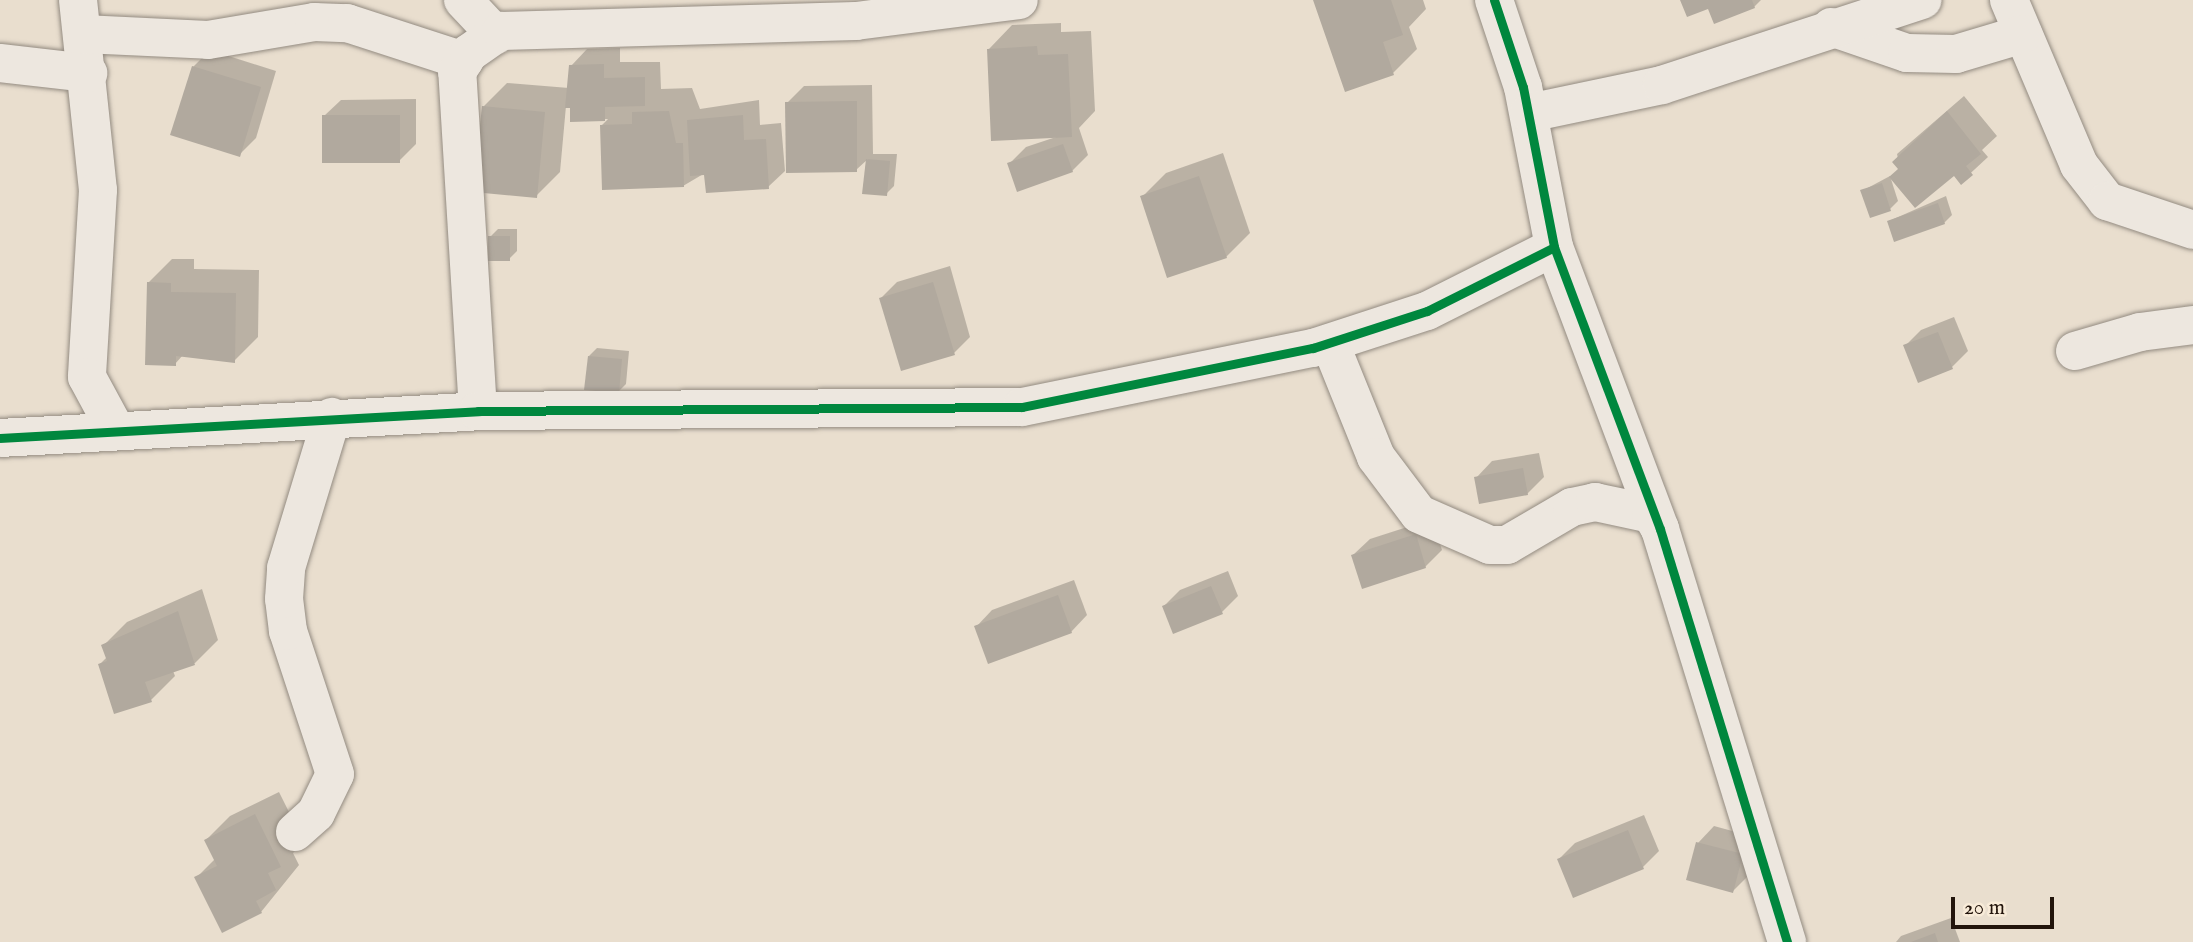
<!DOCTYPE html>
<html>
<head>
<meta charset="utf-8">
<style>
	body { margin:0 }
	#map { position:relative; width:2193px; height:942px; overflow:hidden; background:#e9dece; font-family:"IM FELL English",serif }
	div>[style] { position:absolute }
	[style*='--x'] { left:calc(var(--x)*1px); top:calc(var(--y)*1px); width:calc(var(--w)*1px); rotate:calc(var(--a)*1deg) }
	.shadow>* { inset:0; background:#0003 }
	.building>* { inset:0; background:#b1a99e }
	.roads { filter:drop-shadow(0 0 2px #938b81) drop-shadow(0 0 2px #938b81) }
	.minor>* { height:38px; margin:-19px; padding:0 19px; transform-origin:19px; border-radius:19px; background:#ede7df }
	.cycleway>* { height:9px; margin:-4.5px; padding:0 4.5px; transform-origin:4.5px; border-radius:4.5px; background:#00873e }
	span { translate:-50% -50%; white-space:nowrap; text-align:center; line-height:1.15; -webkit-text-stroke:6px #f8ebd8; paint-order:stroke }
	.scale { position:absolute; left:1951px; top:897px; width:103px; height:32px; box-sizing:border-box; border:4px solid #22140b; border-top:0; padding-left:9px; font-size:21px; line-height:24px; white-space:nowrap; color:#22140b; -webkit-text-stroke:5px #f8ebd8; paint-order:stroke }
</style>
</head>
<body>
<div id="map">
	<div class="shadow">
		<i style="clip-path:polygon(1315px 0,1423px 0,1426px 9px,1409px 27px,1417px 49px,1393px 73px)"></i>
		<i style="clip-path:polygon(1682px 0,1761px 0,1754px 7px,1709px 7px)"></i>
		<i style="clip-path:polygon(1061px 23px,1061px 32px,1091px 31px,1095px 111px,1079px 128px,1088px 155px,1072px 171px,1009px 164px,1026px 147px,1056px 137px,989px 49px,1012px 25px)"></i>
		<i style="clip-path:polygon(620px 48px,620px 62px,660px 62px,661px 89px,692px 88px,700px 109px,759px 100px,760px 125px,781px 123px,785px 171px,768px 187px,705px 173px,683px 186px,602px 125px,608px 119px,572px 120px,572px 106px,566px 106px,560px 172px,536px 196px,483px 107px,507px 83px,569px 88px,571px 66px,587px 49px)"></i>
		<i style="clip-path:polygon(210px 50px,276px 71px,256px 138px,239px 155px,193px 67px)"></i>
		<i style="clip-path:polygon(872px 85px,873px 154px,897px 154px,894px 186px,886px 194px,864px 192px,868px 159px,856px 170px,787px 103px,804px 86px)"></i>
		<i style="clip-path:polygon(1964px 96px,1997px 136px,1982px 150px,1988px 157px,1961px 182px,1954px 174px,1900px 169px,1897px 154px)"></i>
		<i style="clip-path:polygon(416px 99px,416px 144px,399px 161px,324px 116px,341px 100px)"></i>
		<i style="clip-path:polygon(1223px 153px,1250px 233px,1226px 257px,1142px 197px,1166px 173px)"></i>
		<i style="clip-path:polygon(1890px 176px,1898px 201px,1890px 209px,1862px 191px)"></i>
		<i style="clip-path:polygon(1946px 196px,1952px 215px,1944px 223px,1889px 221px)"></i>
		<i style="clip-path:polygon(498px 229px,517px 229px,517px 251px,509px 259px,490px 237px)"></i>
		<i style="clip-path:polygon(172px 259px,194px 259px,194px 269px,259px 270px,258px 337px,234px 361px,183px 355px,175px 364px,148px 283px)"></i>
		<i style="clip-path:polygon(950px 266px,970px 337px,954px 353px,881px 298px,897px 282px)"></i>
		<i style="clip-path:polygon(1954px 317px,1968px 351px,1952px 367px,1905px 346px,1921px 330px)"></i>
		<i style="clip-path:polygon(597px 348px,629px 351px,626px 384px,618px 392px,589px 356px)"></i>
		<i style="clip-path:polygon(1539px 453px,1544px 477px,1527px 494px,1476px 478px,1492px 461px)"></i>
		<i style="clip-path:polygon(1432px 519px,1442px 550px,1425px 567px,1353px 555px,1370px 539px)"></i>
		<i style="clip-path:polygon(1228px 571px,1238px 596px,1222px 612px,1164px 606px,1180px 590px)"></i>
		<i style="clip-path:polygon(1074px 580px,1087px 615px,1071px 632px,976px 627px,992px 610px)"></i>
		<i style="clip-path:polygon(202px 589px,218px 640px,195px 663px,173px 671px,175px 676px,151px 700px,100px 664px,107px 657px,103px 646px,127px 622px)"></i>
		<i style="clip-path:polygon(279px 792px,304px 842px,293px 853px,299px 865px,261px 912px,197px 877px,215px 859px,206px 840px,230px 816px)"></i>
		<i style="clip-path:polygon(1644px 815px,1659px 851px,1643px 867px,1559px 859px,1575px 843px)"></i>
		<i style="clip-path:polygon(1714px 826px,1758px 838px,1749px 875px,1733px 891px,1698px 843px)"></i>
		<i style="clip-path:polygon(1951px 918px,1960px 942px,1896px 942px,1901px 936px)"></i>
	</div>
	<div class="building">
		<i style="clip-path:polygon(1313px 0,1391px 0,1403px 35px,1383px 42px,1394px 75px,1345px 92px)"></i>
		<i style="clip-path:polygon(1680px 0,1752px 0,1755px 8px,1714px 24px,1708px 9px,1687px 17px)"></i>
		<i style="clip-path:polygon(1037px 46px,1038px 55px,1068px 54px,1072px 137px,991px 141px,987px 49px)"></i>
		<i style="clip-path:polygon(604px 64px,604px 78px,645px 77px,645px 106px,605px 107px,605px 121px,570px 122px,570px 108px,565px 108px,569px 65px)"></i>
		<i style="clip-path:polygon(192px 66px,261px 87px,240px 157px,170px 135px)"></i>
		<i style="clip-path:polygon(857px 101px,857px 172px,786px 173px,785px 102px)"></i>
		<i style="clip-path:polygon(482px 106px,545px 112px,537px 198px,473px 192px)"></i>
		<i style="clip-path:polygon(669px 111px,676px 143px,683px 143px,684px 187px,602px 190px,600px 125px,632px 124px,632px 112px)"></i>
		<i style="clip-path:polygon(1947px 111px,1981px 154px,1966px 166px,1973px 175px,1961px 185px,1954px 176px,1915px 208px,1889px 177px,1898px 169px,1892px 162px)"></i>
		<i style="clip-path:polygon(322px 115px,400px 115px,400px 163px,322px 163px)"></i>
		<i style="clip-path:polygon(743px 115px,744px 140px,766px 139px,769px 189px,706px 193px,704px 175px,690px 176px,687px 120px)"></i>
		<i style="clip-path:polygon(1063px 144px,1073px 172px,1017px 192px,1007px 163px)"></i>
		<i style="clip-path:polygon(866px 159px,890px 161px,887px 196px,862px 194px)"></i>
		<i style="clip-path:polygon(1199px 176px,1227px 258px,1167px 278px,1140px 196px)"></i>
		<i style="clip-path:polygon(1882px 183px,1891px 211px,1870px 218px,1860px 190px)"></i>
		<i style="clip-path:polygon(1938px 203px,1945px 224px,1894px 242px,1887px 221px)"></i>
		<i style="clip-path:polygon(488px 236px,510px 236px,510px 261px,488px 261px)"></i>
		<i style="clip-path:polygon(147px 282px,171px 283px,171px 292px,236px 293px,235px 363px,176px 356px,176px 366px,145px 365px)"></i>
		<i style="clip-path:polygon(933px 282px,955px 355px,901px 371px,879px 298px)"></i>
		<i style="clip-path:polygon(1938px 332px,1953px 369px,1918px 383px,1903px 345px)"></i>
		<i style="clip-path:polygon(588px 356px,622px 359px,619px 393px,584px 390px)"></i>
		<i style="clip-path:polygon(1523px 468px,1528px 495px,1479px 504px,1474px 477px)"></i>
		<i style="clip-path:polygon(1416px 534px,1426px 568px,1362px 589px,1351px 555px)"></i>
		<i style="clip-path:polygon(1211px 586px,1223px 614px,1173px 634px,1162px 606px)"></i>
		<i style="clip-path:polygon(1058px 595px,1072px 633px,988px 664px,974px 626px)"></i>
		<i style="clip-path:polygon(178px 611px,195px 665px,145px 682px,152px 702px,114px 714px,98px 664px,107px 661px,101px 645px)"></i>
		<i style="clip-path:polygon(255px 814px,281px 867px,268px 873px,276px 890px,256px 901px,262px 913px,222px 933px,194px 877px,217px 866px,204px 840px)"></i>
		<i style="clip-path:polygon(1628px 830px,1644px 869px,1573px 898px,1557px 859px)"></i>
		<i style="clip-path:polygon(1696px 842px,1743px 854px,1733px 893px,1686px 880px)"></i>
		<i style="clip-path:polygon(1935px 933px,1938px 942px,1911px 942px)"></i>
	</div>
	<div class="roads">
		<div class="minor">
			<i style="--x:78;--y:0;--w:191;--a:84"></i>
			<i style="--x:98;--y:190;--w:187;--a:93.4"></i>
			<i style="--x:87;--y:377;--w:57;--a:61.6"></i>
			<i style="--x:463;--y:0;--w:48;--a:46.7"></i>
			<i style="--x:1494;--y:0;--w:92;--a:71.6"></i>
			<i style="--x:1523;--y:87;--w:163;--a:79"></i>
			<i style="--x:1554;--y:247;--w:301;--a:69.4"></i>
			<i style="--x:1660;--y:529;--w:432;--a:72.9"></i>
			<i style="--x:2009;--y:0;--w:179;--a:67"></i>
			<i style="--x:2079;--y:165;--w:46;--a:52.1"></i>
			<i style="--x:2107;--y:201;--w:91;--a:18.6"></i>
			<i style="--x:1831;--y:27;--w:80;--a:18.9"></i>
			<i style="--x:1907;--y:53;--w:49;--a:1.2"></i>
			<i style="--x:1956;--y:54;--w:70;--a:-16.6"></i>
			<i style="--x:83;--y:34;--w:125;--a:2.7"></i>
			<i style="--x:208;--y:40;--w:108;--a:-9.6"></i>
			<i style="--x:314;--y:22;--w:33;--a:2"></i>
			<i style="--x:347;--y:23;--w:123;--a:18"></i>
			<i style="--x:0;--y:63;--w:89;--a:6.5"></i>
			<i style="--x:1529;--y:113;--w:136;--a:-11.9"></i>
			<i style="--x:1662;--y:85;--w:274;--a:-18.1"></i>
			<i style="--x:1330;--y:343;--w:123;--a:68"></i>
			<i style="--x:1376;--y:457;--w:71;--a:53"></i>
			<i style="--x:1419;--y:514;--w:77;--a:23.6"></i>
			<i style="--x:1490;--y:545;--w:17;--a:0"></i>
			<i style="--x:1507;--y:545;--w:75;--a:-30.3"></i>
			<i style="--x:1572;--y:507;--w:24;--a:-12"></i>
			<i style="--x:1595;--y:502;--w:57;--a:12.1"></i>
			<i style="--x:1651;--y:514;--w:17;--a:59"></i>
			<i style="--x:2075;--y:351;--w:68;--a:-16.3"></i>
			<i style="--x:2140;--y:332;--w:53;--a:-7.5"></i>
			<i style="--x:478;--y:411;--w:340;--a:-93.5"></i>
			<i style="--x:457;--y:72;--w:22;--a:-58"></i>
			<i style="--x:469;--y:53;--w:39;--a:-35"></i>
			<i style="--x:501;--y:31;--w:355;--a:-1.6"></i>
			<i style="--x:856;--y:21;--w:164;--a:-7.3"></i>
			<i style="--x:0;--y:438;--w:479;--a:-3.2"></i>
			<i style="--x:478;--y:411;--w:544;--a:-0.42"></i>
			<i style="--x:1022;--y:407;--w:297;--a:-11.5"></i>
			<i style="--x:1313;--y:348;--w:120;--a:-18"></i>
			<i style="--x:1427;--y:311;--w:142;--a:-26.7"></i>
			<i style="--x:295;--y:832;--w:28;--a:-42"></i>
			<i style="--x:316;--y:813;--w:43;--a:-64"></i>
			<i style="--x:335;--y:774;--w:151;--a:-108.2"></i>
			<i style="--x:288;--y:631;--w:32;--a:-97"></i>
			<i style="--x:284;--y:599;--w:31;--a:-86"></i>
			<i style="--x:286;--y:568;--w:158;--a:-73.1"></i>
		</div>
	</div>
	<div class="cycleway">
		<i style="--x:1494;--y:0;--w:92;--a:71.6"></i>
		<i style="--x:1523;--y:87;--w:163;--a:79"></i>
		<i style="--x:1554;--y:247;--w:301;--a:69.4"></i>
		<i style="--x:1660;--y:529;--w:432;--a:72.9"></i>
		<i style="--x:0;--y:438;--w:479;--a:-3.2"></i>
		<i style="--x:478;--y:411;--w:544;--a:-0.42"></i>
		<i style="--x:1022;--y:407;--w:297;--a:-11.5"></i>
		<i style="--x:1313;--y:348;--w:120;--a:-18"></i>
		<i style="--x:1427;--y:311;--w:142;--a:-26.7"></i>
	</div>
	<div class="scale">20 m</div>
</div>
</body>
</html>
